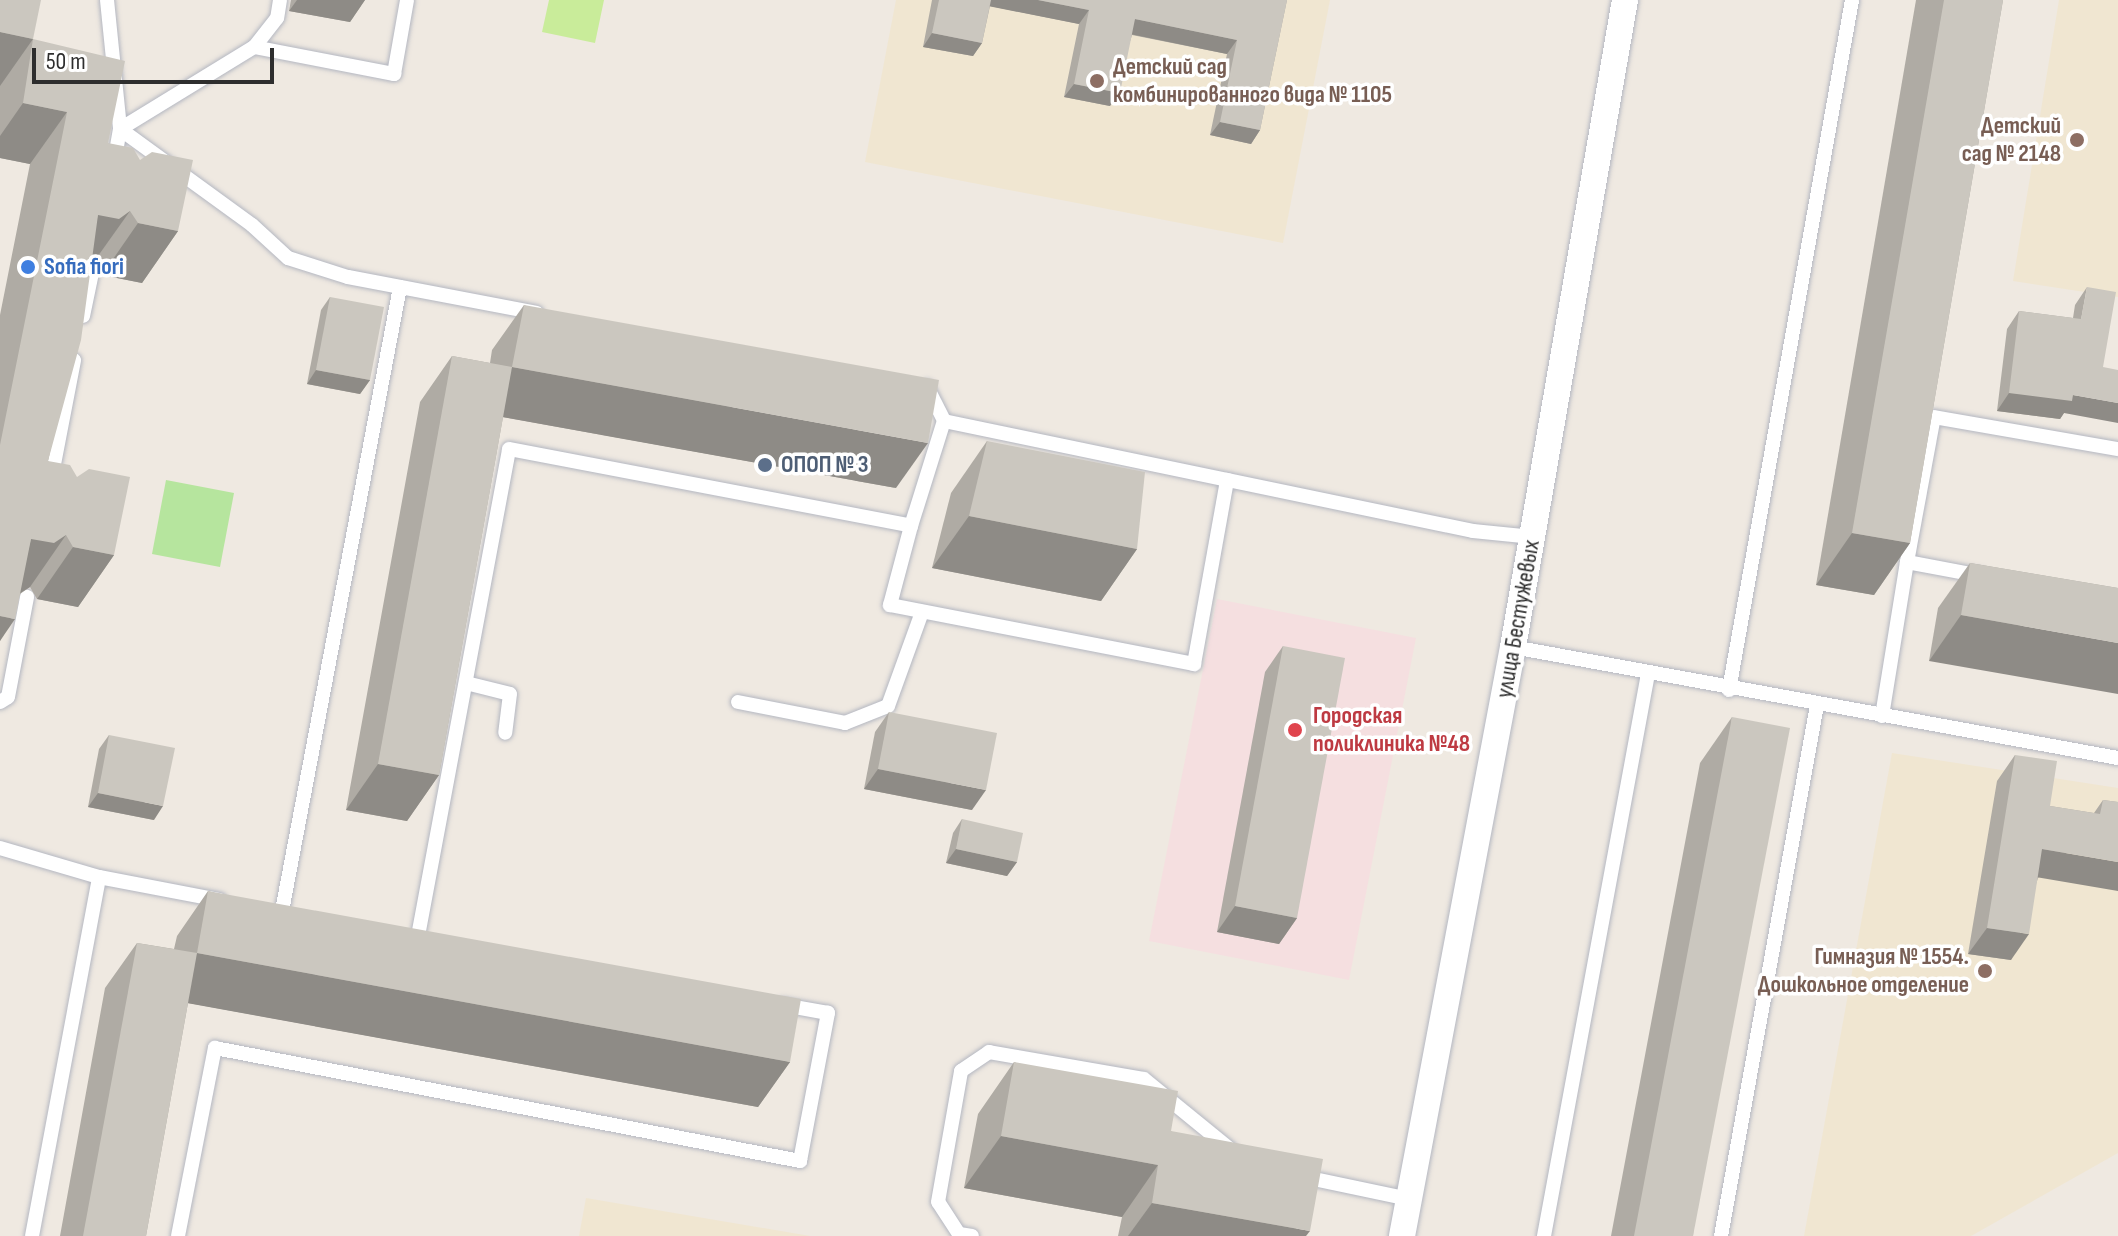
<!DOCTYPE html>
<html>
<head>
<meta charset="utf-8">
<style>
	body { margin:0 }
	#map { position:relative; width:2118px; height:1236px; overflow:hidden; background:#efe9e1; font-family:"Sofia Sans Condensed",sans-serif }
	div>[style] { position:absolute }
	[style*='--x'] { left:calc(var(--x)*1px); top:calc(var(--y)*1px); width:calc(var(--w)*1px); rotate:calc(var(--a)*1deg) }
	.education>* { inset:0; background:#f0e6d1 }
	.medical>* { inset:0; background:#f5dfe0 }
	.green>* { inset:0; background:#b6e59e }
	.pitch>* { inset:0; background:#c9ec9a }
	.roads { filter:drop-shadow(0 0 2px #b4b7c1) drop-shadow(0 0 2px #b4b7c1) }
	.lane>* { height:14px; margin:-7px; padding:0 7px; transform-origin:7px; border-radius:7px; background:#fff }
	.street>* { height:26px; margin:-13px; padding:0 13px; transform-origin:13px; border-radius:13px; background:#fff }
	.wall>* { inset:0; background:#afaba4 }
	.shaded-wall>* { inset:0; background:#8e8b86 }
	.building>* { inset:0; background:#cbc7bf }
	.dots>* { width:22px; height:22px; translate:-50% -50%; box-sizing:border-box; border:4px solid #fff; border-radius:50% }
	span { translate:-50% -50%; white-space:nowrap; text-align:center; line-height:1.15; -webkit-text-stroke:7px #fff; paint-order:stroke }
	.education-label { font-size:24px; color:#785e54; font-weight:700 }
	.left { translate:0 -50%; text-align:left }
	.right { translate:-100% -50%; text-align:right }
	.shop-label { font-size:24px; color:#366cbe; font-weight:700 }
	.service-label { font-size:24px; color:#4e5e75; font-weight:700 }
	.street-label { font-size:24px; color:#2e2e2e }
	.health-label { font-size:24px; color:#be3a42; font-weight:700 }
	.scale { position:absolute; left:32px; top:48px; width:242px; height:36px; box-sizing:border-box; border:4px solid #2e2e2e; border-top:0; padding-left:10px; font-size:24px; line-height:28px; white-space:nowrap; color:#2e2e2e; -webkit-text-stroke:6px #fff; paint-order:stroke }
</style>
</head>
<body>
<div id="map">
	<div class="education">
		<i style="clip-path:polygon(896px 0,1330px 0,1283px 243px,865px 162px)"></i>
		<i style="clip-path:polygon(2059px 0,2118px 0,2118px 297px,2013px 281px)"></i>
		<i style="clip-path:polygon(1892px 753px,2118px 788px,2118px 1153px,1971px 1236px,1804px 1236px)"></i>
		<i style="clip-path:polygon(586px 1198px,810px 1236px,579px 1236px)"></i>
	</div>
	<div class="medical">
		<i style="clip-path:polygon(1217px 599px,1416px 638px,1349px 980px,1149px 941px)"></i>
	</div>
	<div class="green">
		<i style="clip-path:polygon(166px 480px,234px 493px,220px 567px,152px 554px)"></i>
	</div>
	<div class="pitch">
		<i style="clip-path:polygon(549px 0,604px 0,595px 43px,542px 32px)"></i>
	</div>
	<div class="roads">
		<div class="lane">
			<i style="--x:107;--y:0;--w:130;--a:84.2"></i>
			<i style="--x:120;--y:129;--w:34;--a:100"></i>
			<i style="--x:280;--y:0;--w:18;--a:99"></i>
			<i style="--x:277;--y:18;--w:37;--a:128"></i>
			<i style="--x:254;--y:47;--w:157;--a:148.5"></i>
			<i style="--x:120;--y:129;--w:163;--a:36"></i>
			<i style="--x:252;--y:225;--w:49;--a:42.5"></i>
			<i style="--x:288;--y:258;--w:63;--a:17.6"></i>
			<i style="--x:348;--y:277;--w:192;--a:10.8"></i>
			<i style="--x:254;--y:47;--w:143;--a:10.9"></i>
			<i style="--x:394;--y:74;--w:75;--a:-80"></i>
			<i style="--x:83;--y:316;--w:44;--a:-78.2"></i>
			<i style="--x:927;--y:387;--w:38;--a:63"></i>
			<i style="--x:944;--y:421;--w:540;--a:11.75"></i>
			<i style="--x:1473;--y:531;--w:60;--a:5.7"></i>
			<i style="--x:51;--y:480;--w:122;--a:-79.1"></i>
			<i style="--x:911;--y:526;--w:82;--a:104.9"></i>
			<i style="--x:890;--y:605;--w:310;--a:11"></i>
			<i style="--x:1194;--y:664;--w:187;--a:-79.8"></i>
			<i style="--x:1907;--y:562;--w:147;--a:-79.5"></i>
			<i style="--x:1934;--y:417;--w:187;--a:9.9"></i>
			<i style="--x:1513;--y:647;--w:615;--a:10.4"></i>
			<i style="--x:466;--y:683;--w:45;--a:14"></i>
			<i style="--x:510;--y:694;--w:39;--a:97"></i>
			<i style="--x:1729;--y:690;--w:701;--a:-79.89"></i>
			<i style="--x:0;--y:702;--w:9;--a:-32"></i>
			<i style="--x:8;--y:697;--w:102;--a:-79.2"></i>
			<i style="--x:738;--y:702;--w:109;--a:11.1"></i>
			<i style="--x:845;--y:723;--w:46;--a:-21.6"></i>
			<i style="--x:888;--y:706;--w:100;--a:-70.1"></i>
			<i style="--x:1882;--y:716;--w:156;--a:-80.8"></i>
			<i style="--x:1907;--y:562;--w:75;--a:10.7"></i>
			<i style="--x:0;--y:848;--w:103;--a:16.3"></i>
			<i style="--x:99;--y:877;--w:123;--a:10.8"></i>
			<i style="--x:282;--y:911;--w:635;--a:-79.29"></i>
			<i style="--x:418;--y:936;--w:495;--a:-79.4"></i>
			<i style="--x:509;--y:449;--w:409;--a:10.8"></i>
			<i style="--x:911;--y:526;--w:110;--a:-72.6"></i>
			<i style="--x:1300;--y:1176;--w:111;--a:11.9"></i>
			<i style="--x:32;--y:1236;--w:365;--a:-79.4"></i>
			<i style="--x:178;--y:1236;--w:192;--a:-78.9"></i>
			<i style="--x:215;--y:1048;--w:596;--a:10.93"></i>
			<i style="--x:800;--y:1161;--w:151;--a:-79.3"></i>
			<i style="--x:828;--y:1013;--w:46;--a:-169.9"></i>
			<i style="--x:972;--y:1236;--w:13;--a:-171"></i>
			<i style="--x:959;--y:1234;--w:38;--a:-123"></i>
			<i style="--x:938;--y:1202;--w:133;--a:-80"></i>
			<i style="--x:961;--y:1071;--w:34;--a:-34"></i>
			<i style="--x:989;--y:1052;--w:157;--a:9.9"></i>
			<i style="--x:1144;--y:1079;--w:112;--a:39.2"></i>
			<i style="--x:1544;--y:1236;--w:572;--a:-79.52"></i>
			<i style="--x:1721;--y:1236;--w:540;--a:-79.75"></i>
		</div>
		<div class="street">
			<i style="--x:1402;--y:1236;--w:599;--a:-79.33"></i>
			<i style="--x:1513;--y:647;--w:657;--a:-80.18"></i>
		</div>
	</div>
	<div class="wall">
		<i style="clip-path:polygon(0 0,33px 39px,108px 143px,178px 231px,142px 283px,102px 275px,93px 263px,91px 265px,48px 461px,114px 555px,78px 607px,37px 599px,30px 587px,20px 594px,0 641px,0 315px,30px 164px,0 158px)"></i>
		<i style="clip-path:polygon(291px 0,365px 0,350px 22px,289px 11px)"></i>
		<i style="clip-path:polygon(932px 0,1287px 0,1260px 130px,1251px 144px,1210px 135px,1227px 54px,1132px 35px,1110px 106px,1064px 97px,1079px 24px,990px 6px,982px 43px,973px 56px,923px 47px)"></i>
		<i style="clip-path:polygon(1916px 0,2003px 0,1910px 543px,1874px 595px,1816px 585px)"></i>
		<i style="clip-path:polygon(2087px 287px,2064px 413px,2060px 419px,1997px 411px,2007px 329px,2019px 311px,2073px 318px,2075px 305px)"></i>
		<i style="clip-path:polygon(330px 297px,370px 380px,360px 394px,307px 384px,321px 310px)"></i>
		<i style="clip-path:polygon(524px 305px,896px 488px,503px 417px,439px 775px,407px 821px,346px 810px,420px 402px,452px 356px,490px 363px,492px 350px)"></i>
		<i style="clip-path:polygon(987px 441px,1137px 549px,1101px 601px,932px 568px,951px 493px)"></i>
		<i style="clip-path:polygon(1970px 563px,2118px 588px,1929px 661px,1938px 608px)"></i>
		<i style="clip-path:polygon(1283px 646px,1297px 918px,1279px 944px,1217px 932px,1265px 672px)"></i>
		<i style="clip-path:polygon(889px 712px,972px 810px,864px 789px,875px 732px)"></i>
		<i style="clip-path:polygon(1732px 717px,1693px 1236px,1611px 1236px,1700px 763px)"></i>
		<i style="clip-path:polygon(109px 735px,154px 820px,88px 807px,99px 749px)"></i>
		<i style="clip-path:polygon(2015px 755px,2050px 806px,2094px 813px,2103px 800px,2118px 802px,2038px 878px,2011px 960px,1968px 954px,1997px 781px)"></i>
		<i style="clip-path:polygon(962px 819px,1017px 862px,1007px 876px,946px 863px,953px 833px)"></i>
		<i style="clip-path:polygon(208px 891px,790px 1062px,758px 1107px,188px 1003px,146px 1236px,60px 1236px,105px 988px,137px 943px,174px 949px,177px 936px)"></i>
		<i style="clip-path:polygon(1014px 1062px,1171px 1131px,1306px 1236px,1118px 1236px,1122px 1217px,964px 1188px,978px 1114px)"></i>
	</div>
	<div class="shaded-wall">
		<i style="clip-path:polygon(297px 0,365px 0,350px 22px,289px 11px)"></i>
		<i style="clip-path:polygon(987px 0,1038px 0,1089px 10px,1079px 24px,983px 5px)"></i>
		<i style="clip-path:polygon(1135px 19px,1237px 40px,1227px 54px,1125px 33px)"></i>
		<i style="clip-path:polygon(0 32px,33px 39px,0 86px)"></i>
		<i style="clip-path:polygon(932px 33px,982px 43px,973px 56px,923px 47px)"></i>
		<i style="clip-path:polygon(1074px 84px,1120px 93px,1110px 106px,1064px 97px)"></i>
		<i style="clip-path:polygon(23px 103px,67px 112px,30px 164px,0 158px,0 136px)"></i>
		<i style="clip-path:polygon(1220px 122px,1260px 130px,1251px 144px,1210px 135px)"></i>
		<i style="clip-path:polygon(130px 211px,93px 263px,82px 271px,98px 215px)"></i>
		<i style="clip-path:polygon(138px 223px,178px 231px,142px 283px,102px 275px)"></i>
		<i style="clip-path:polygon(512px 367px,928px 443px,896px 488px,480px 413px)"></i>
		<i style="clip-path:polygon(316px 370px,370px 380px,360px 394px,307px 384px)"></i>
		<i style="clip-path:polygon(2009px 393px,2073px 395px,2118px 403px,2118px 423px,2064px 413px,2060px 419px,1997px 411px)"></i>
		<i style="clip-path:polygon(969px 516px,1137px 549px,1101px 601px,932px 568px)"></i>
		<i style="clip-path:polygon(1852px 533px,1910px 543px,1874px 595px,1816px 585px)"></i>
		<i style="clip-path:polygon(66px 535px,30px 587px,17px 595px,31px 539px)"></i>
		<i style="clip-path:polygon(73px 547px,114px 555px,78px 607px,37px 599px)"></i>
		<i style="clip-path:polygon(1961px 615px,2118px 643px,2118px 694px,1929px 661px)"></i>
		<i style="clip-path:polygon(0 616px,15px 619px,0 641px)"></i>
		<i style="clip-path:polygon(378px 764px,439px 775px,407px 821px,346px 810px)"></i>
		<i style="clip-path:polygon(878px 769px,986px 790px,972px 810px,864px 789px)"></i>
		<i style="clip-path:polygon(98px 793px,163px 806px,154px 820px,88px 807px)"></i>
		<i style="clip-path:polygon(956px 849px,1017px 862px,1007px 876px,946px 863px)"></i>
		<i style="clip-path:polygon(2042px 849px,2118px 862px,2118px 891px,2024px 875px)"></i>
		<i style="clip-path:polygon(1235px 906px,1297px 918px,1279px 944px,1217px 932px)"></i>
		<i style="clip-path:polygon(1987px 928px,2029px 934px,2011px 960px,1968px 954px)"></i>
		<i style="clip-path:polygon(197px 953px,790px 1062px,758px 1107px,165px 999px)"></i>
		<i style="clip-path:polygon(1001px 1136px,1158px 1165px,1122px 1217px,964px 1188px)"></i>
		<i style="clip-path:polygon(1152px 1203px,1310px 1231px,1306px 1236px,1128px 1236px)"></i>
	</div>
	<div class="building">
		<i style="clip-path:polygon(0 0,41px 0,33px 39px,0 32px)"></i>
		<i style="clip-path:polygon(939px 0,991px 0,982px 43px,932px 33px)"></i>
		<i style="clip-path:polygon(1038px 0,1287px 0,1260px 130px,1220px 122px,1237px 40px,1135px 19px,1120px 93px,1074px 84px,1089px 10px)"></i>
		<i style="clip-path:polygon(1944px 0,2003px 0,1910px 543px,1852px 533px)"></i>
		<i style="clip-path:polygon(33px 39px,125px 61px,108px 143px,133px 148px,140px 160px,152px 152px,193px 160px,178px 231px,138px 223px,130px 211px,119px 219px,98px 215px,81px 340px,48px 461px,70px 465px,77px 477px,89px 469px,130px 477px,114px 555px,73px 547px,66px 535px,54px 543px,31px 539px,15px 619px,0 616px,0 445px,67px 112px,23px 103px)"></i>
		<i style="clip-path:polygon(2087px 287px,2116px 292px,2103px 367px,2118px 370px,2118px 403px,2073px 395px,2072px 401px,2009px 393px,2019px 311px,2081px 319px)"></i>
		<i style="clip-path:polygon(330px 297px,384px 307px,370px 380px,316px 370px)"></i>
		<i style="clip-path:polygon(524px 305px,939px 380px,928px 443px,512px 367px)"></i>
		<i style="clip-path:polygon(452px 356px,512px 367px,439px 775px,378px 764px)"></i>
		<i style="clip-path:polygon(987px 441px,1145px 472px,1137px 549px,969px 516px)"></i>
		<i style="clip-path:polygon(1970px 563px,2118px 588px,2118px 643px,1961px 615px)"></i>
		<i style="clip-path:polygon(1283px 646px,1345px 658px,1297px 918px,1235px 906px)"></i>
		<i style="clip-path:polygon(889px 712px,997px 733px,986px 790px,878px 769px)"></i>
		<i style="clip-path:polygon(1732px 717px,1790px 728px,1693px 1236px,1634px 1236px)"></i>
		<i style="clip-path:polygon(109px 735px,175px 748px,163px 806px,98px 793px)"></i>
		<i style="clip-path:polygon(2015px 755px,2057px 761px,2050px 806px,2100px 814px,2103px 800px,2118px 802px,2118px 862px,2042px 849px,2029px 934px,1987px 928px)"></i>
		<i style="clip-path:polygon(962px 819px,1023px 833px,1017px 862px,956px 849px)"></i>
		<i style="clip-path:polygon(208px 891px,801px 999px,790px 1062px,197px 953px)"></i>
		<i style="clip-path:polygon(137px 943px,197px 953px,146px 1236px,83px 1236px)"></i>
		<i style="clip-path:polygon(1014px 1062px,1178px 1091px,1171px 1131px,1323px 1159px,1310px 1231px,1152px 1203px,1158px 1165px,1001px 1136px)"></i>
	</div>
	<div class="dots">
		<i style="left:1097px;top:81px;background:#8d6e63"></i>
		<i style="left:2077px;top:140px;background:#8d6e63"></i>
		<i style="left:28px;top:267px;background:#3f7fe0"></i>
		<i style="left:765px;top:465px;background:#5c6f8a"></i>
		<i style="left:1295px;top:730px;background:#e0444e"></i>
		<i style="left:1985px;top:971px;background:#8d6e63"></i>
	</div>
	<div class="education-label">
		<span class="left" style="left:1113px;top:81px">Детский сад<br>комбинированного вида № 1105</span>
		<span class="right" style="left:2061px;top:140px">Детский<br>сад № 2148</span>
		<span class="right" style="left:1969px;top:971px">Гимназия № 1554.<br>Дошкольное отделение</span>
	</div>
	<div class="shop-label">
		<span class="left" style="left:44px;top:267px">Sofia fiori</span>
	</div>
	<div class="service-label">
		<span class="left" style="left:781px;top:465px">ОПОП № 3</span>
	</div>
	<div class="street-label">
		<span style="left:1518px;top:619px;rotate:-80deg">улица Бестужевых</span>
	</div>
	<div class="health-label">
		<span class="left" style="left:1313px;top:730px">Городская<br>поликлиника №48</span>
	</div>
	<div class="scale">50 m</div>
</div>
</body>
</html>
